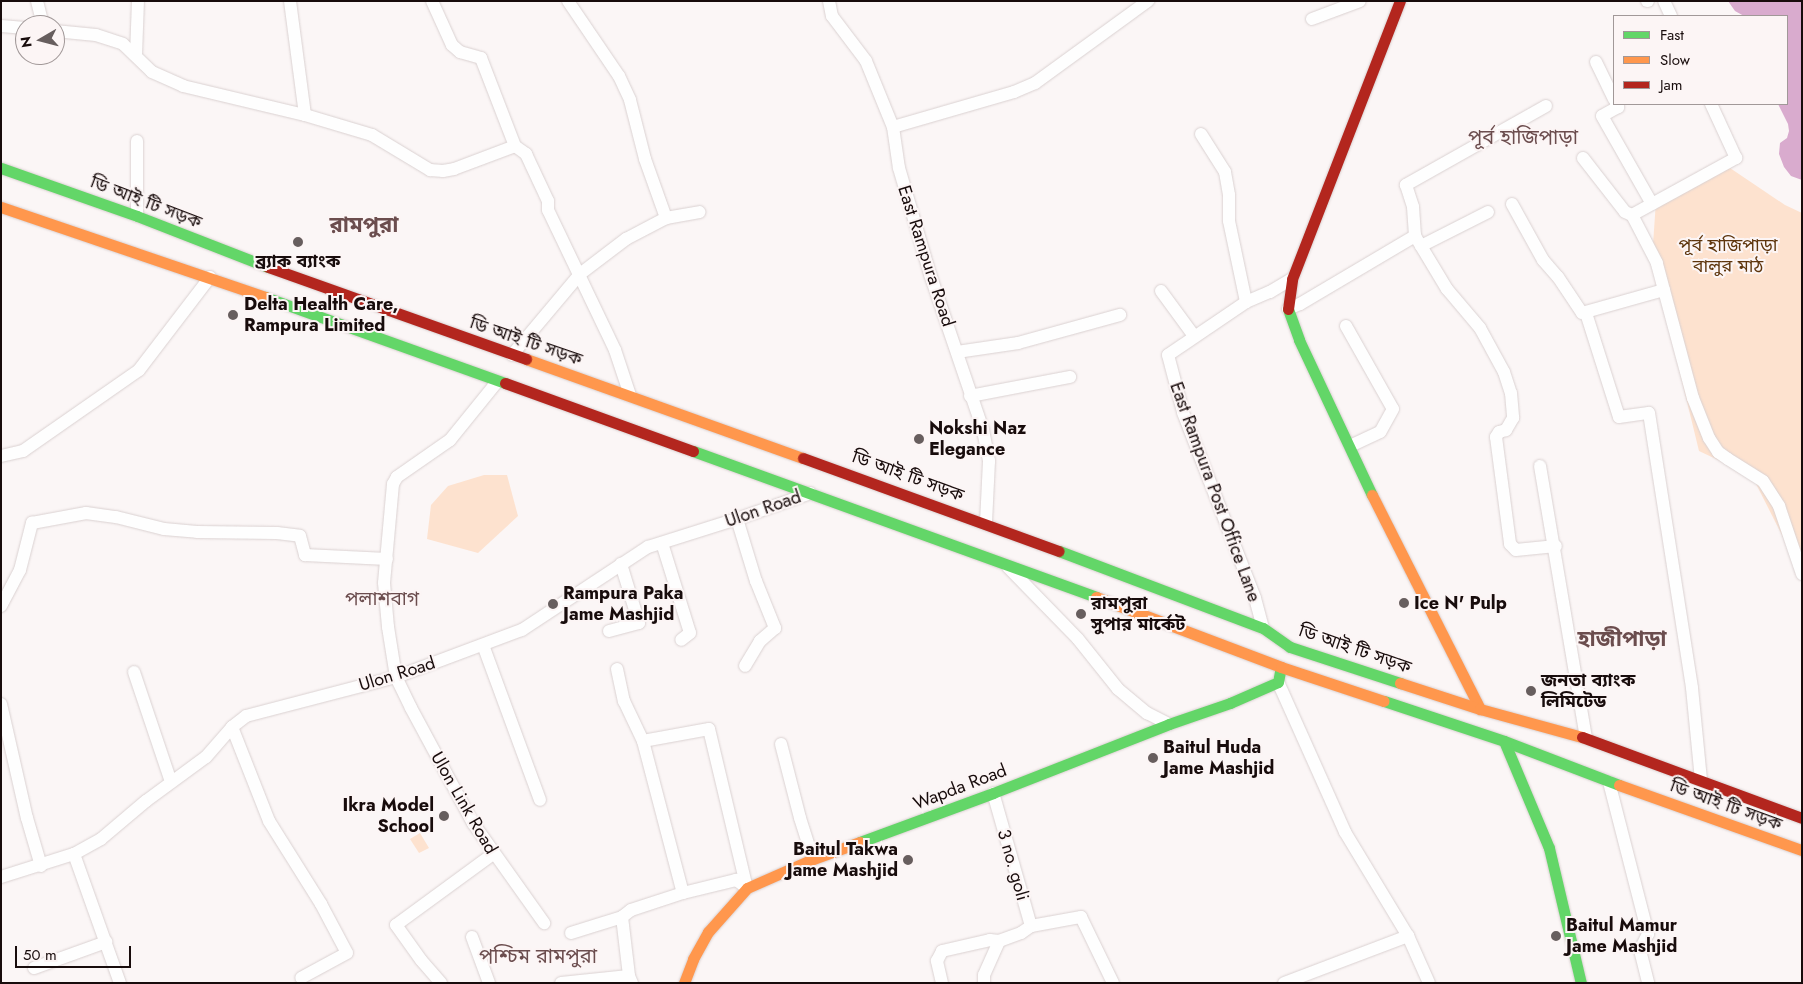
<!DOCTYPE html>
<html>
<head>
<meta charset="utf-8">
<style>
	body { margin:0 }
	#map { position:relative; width:1803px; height:984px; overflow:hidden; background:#fbf6f6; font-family:Jost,"Noto Sans Bengali",sans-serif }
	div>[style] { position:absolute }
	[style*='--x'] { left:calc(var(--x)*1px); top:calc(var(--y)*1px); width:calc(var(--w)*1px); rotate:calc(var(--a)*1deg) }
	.green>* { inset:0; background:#fde2cf }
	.water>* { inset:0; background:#d9abce }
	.roads { filter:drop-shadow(0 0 1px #dad1d1) drop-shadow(0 0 1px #dad1d1) }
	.street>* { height:12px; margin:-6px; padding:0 6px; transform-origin:6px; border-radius:6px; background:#fefefe }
	.fast>* { height:11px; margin:-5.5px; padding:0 5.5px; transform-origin:5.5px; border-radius:5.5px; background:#63d668 }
	.slow>* { height:11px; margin:-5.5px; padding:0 5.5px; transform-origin:5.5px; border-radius:5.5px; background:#ff974d }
	.jam>* { height:11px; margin:-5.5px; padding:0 5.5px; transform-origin:5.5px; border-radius:5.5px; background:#b3261e }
	.dots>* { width:14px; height:14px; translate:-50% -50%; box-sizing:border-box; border:2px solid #fcf5f5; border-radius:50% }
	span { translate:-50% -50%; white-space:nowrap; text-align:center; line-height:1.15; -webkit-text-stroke:4px #fcf5f5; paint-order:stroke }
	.street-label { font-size:18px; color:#180c0c }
	.park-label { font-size:18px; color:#5e350c }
	.poi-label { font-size:18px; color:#180c0c; font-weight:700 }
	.left { translate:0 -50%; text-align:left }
	.right { translate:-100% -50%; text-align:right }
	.neighbourhood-label { font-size:19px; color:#6b4d4e }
	.quarter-label { font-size:20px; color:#6b4d4e }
	.district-label { font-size:22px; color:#6b4d4e; font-weight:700 }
	.frame { position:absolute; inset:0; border:2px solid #180c0c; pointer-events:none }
	.legend { position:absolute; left:1613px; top:15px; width:175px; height:90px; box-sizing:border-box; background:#fcf5f5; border:1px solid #a19898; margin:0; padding:6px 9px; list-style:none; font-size:15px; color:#180c0c }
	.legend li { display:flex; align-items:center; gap:10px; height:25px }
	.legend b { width:25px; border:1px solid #a19898 }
	.north { position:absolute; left:15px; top:15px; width:50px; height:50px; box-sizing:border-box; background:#fcf5f5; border:1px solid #a19898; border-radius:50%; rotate:262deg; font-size:14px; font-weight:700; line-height:20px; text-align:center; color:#180c0c }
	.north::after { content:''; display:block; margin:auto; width:18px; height:22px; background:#675e5e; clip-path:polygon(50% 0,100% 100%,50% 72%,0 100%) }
	.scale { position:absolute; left:15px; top:946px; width:116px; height:22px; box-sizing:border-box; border:2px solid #180c0c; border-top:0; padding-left:6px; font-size:15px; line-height:18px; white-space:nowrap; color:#180c0c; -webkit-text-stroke:4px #fcf5f5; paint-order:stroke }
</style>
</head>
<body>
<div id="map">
	<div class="green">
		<i style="clip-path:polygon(1730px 168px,1785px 205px,1802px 213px,1802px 560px,1786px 543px,1752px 476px,1699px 451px,1652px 259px,1656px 201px)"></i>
		<i style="clip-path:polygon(484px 475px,507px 475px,518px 516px,478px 553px,427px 539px,431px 505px,448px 486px)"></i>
		<i style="clip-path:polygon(420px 833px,429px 848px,419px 853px,410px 839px)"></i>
	</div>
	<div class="water">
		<i style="clip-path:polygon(1728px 1px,1802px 1px,1802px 180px,1791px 176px,1784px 167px,1779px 154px,1780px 143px,1787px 138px,1789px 131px,1788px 124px,1778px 104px,1787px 104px,1787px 16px,1744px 16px,1735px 11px)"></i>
	</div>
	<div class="roads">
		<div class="street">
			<i style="--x:37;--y:1;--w:25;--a:76"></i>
			<i style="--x:290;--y:1;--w:115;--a:82.5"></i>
			<i style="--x:432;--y:1;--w:48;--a:65.6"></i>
			<i style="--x:452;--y:45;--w:11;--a:41"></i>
			<i style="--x:460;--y:52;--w:22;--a:16"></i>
			<i style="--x:481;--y:58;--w:94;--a:68.9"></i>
			<i style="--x:515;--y:146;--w:14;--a:36"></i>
			<i style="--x:526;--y:154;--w:52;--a:64.9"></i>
			<i style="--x:548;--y:201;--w:9;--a:90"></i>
			<i style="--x:548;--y:210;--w:155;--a:64.4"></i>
			<i style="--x:615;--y:350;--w:47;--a:71.6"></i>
			<i style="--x:568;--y:1;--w:91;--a:55.8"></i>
			<i style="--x:619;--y:76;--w:26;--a:65"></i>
			<i style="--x:630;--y:100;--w:61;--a:75.7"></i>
			<i style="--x:645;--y:159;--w:63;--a:70.4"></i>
			<i style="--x:666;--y:218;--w:34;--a:-10"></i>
			<i style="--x:829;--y:1;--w:15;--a:79"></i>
			<i style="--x:832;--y:16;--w:56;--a:52.9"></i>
			<i style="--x:866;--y:61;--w:71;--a:67.8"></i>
			<i style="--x:893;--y:127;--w:41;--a:81.7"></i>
			<i style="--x:899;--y:168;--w:110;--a:73.7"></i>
			<i style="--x:930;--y:274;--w:165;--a:71.2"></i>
			<i style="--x:983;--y:430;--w:32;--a:79"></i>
			<i style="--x:989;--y:461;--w:61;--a:92.8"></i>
			<i style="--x:1647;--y:1;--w:1;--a:0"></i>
			<i style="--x:1664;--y:1;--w:17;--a:65"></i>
			<i style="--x:1312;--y:19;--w:51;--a:-20.6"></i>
			<i style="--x:1;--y:26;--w:24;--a:5"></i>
			<i style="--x:55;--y:31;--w:41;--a:5.6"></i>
			<i style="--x:96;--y:35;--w:28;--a:18"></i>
			<i style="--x:123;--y:44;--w:40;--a:44"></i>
			<i style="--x:152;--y:72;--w:34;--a:24"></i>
			<i style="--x:183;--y:86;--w:125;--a:13.4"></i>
			<i style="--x:305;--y:115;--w:70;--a:16.6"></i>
			<i style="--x:372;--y:135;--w:68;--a:31.1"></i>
			<i style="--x:430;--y:170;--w:13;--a:4"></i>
			<i style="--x:443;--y:171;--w:11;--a:-10"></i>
			<i style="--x:454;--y:169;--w:65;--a:-20.7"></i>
			<i style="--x:136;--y:55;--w:54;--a:-87.9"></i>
			<i style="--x:1596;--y:62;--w:41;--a:64.1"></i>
			<i style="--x:1616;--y:104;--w:4;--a:56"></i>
			<i style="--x:1618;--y:107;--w:18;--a:151"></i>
			<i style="--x:1602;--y:116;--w:101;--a:60.4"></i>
			<i style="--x:1546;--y:106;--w:161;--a:150.6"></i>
			<i style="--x:1406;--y:185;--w:23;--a:72"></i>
			<i style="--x:1413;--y:207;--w:29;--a:86"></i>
			<i style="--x:1415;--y:236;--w:62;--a:58.9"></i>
			<i style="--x:1447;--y:289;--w:51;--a:49.8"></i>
			<i style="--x:1480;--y:328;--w:50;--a:61.4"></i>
			<i style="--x:1504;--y:372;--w:22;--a:72"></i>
			<i style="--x:1511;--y:393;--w:25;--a:85"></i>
			<i style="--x:1513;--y:418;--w:14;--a:120"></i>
			<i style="--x:1506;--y:430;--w:7;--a:164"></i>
			<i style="--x:1499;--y:432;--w:6;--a:121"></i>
			<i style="--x:1496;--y:437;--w:108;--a:82.5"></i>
			<i style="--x:1510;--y:544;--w:8;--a:45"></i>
			<i style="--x:1516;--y:550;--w:40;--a:-5.7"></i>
			<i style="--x:893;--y:127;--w:126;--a:-16.1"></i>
			<i style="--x:1014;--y:92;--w:23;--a:-23"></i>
			<i style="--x:1035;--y:83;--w:140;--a:-36"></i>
			<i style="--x:1201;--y:134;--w:45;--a:57.7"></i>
			<i style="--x:1225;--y:172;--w:23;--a:80"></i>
			<i style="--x:1229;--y:195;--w:26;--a:90"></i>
			<i style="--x:1229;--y:221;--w:83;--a:78.1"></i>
			<i style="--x:137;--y:141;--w:75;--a:90"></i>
			<i style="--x:1583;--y:158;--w:68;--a:52.1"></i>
			<i style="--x:1625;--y:212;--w:8;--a:23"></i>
			<i style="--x:1512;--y:204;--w:64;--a:61"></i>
			<i style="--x:1543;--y:260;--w:23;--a:49"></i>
			<i style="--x:1558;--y:277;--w:43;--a:56.3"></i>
			<i style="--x:1582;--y:313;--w:85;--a:-15.7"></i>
			<i style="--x:1664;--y:290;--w:28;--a:-105"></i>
			<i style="--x:1657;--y:263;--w:54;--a:-117.5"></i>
			<i style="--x:1632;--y:215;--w:119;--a:-28.7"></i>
			<i style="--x:1736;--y:158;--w:60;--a:-114.8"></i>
			<i style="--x:1421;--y:246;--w:75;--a:-26.9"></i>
			<i style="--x:1664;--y:290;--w:112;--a:75"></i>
			<i style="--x:1693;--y:398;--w:43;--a:68.2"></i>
			<i style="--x:1709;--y:438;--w:17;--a:57"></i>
			<i style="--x:1718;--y:452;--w:12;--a:35"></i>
			<i style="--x:1728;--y:459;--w:41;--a:32.2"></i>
			<i style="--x:1763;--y:481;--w:30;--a:57"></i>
			<i style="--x:1779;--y:506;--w:72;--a:71.3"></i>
			<i style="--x:1161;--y:291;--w:56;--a:53.7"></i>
			<i style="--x:1288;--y:309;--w:13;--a:-23"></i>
			<i style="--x:1300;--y:304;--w:134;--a:-30.6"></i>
			<i style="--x:1586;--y:313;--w:109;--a:72.4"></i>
			<i style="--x:1619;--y:417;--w:30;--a:-8"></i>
			<i style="--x:1649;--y:413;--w:278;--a:81.1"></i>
			<i style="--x:1692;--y:688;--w:92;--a:84.4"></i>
			<i style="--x:1346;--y:326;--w:95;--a:60.5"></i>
			<i style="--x:1393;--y:409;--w:26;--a:119"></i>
			<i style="--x:1380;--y:432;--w:33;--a:155"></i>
			<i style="--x:957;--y:352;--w:62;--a:-8.4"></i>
			<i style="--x:1018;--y:343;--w:106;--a:-15.4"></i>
			<i style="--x:512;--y:355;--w:106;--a:-50"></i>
			<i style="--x:580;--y:274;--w:58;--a:-37.3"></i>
			<i style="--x:626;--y:239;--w:45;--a:-27.7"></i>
			<i style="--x:497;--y:382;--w:75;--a:129"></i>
			<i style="--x:450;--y:440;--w:65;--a:145.1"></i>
			<i style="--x:397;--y:477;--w:8;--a:120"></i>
			<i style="--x:393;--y:484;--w:99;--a:95.2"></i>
			<i style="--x:384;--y:583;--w:44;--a:84.8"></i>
			<i style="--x:388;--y:627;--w:51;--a:80.9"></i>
			<i style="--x:396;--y:677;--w:34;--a:64"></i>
			<i style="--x:411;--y:708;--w:131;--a:61.7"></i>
			<i style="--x:473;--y:823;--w:123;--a:54.6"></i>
			<i style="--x:970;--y:396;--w:102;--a:-10.8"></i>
			<i style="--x:1;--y:456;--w:23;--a:-13"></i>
			<i style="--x:23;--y:451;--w:141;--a:-34.9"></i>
			<i style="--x:139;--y:370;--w:117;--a:-52.6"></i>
			<i style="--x:1540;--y:466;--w:276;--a:80.4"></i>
			<i style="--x:737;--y:519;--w:65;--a:73"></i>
			<i style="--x:756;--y:581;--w:51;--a:68"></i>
			<i style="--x:775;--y:628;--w:20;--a:139"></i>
			<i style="--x:760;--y:641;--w:29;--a:121"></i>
			<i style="--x:662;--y:543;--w:94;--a:72.7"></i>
			<i style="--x:690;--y:633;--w:11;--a:142"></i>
			<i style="--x:1008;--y:567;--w:100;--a:45.8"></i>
			<i style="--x:1078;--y:639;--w:64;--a:51.3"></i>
			<i style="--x:1118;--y:689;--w:38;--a:40"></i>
			<i style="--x:1147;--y:713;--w:25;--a:27"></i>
			<i style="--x:1;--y:606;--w:41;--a:-62.2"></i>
			<i style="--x:20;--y:570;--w:49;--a:-75.7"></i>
			<i style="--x:32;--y:523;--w:55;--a:-10.5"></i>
			<i style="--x:86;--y:513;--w:30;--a:8"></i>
			<i style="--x:116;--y:517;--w:49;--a:14"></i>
			<i style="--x:164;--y:529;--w:33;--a:5"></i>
			<i style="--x:197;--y:532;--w:80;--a:0.7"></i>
			<i style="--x:277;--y:533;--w:23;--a:7"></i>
			<i style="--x:300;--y:536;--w:20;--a:75"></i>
			<i style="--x:305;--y:555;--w:82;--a:2.8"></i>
			<i style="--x:1263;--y:628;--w:31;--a:-105"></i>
			<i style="--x:1255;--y:598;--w:199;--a:-111.2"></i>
			<i style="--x:1183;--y:412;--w:59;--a:-104.7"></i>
			<i style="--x:1168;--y:355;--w:94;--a:-34.2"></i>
			<i style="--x:1246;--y:302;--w:26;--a:-23"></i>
			<i style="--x:1270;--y:292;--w:26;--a:-31"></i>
			<i style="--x:609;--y:631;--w:31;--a:-15"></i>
			<i style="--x:639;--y:623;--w:62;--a:-107"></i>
			<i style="--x:483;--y:645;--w:165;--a:69.8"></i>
			<i style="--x:617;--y:669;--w:33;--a:78"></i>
			<i style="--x:624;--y:701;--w:44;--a:64.6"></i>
			<i style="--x:643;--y:741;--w:157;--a:75.3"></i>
			<i style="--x:134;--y:672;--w:116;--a:71.4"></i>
			<i style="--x:1278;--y:682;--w:164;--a:65.9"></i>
			<i style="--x:1345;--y:832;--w:122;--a:58.8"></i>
			<i style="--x:1408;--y:936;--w:51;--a:65.9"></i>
			<i style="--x:1;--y:704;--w:117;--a:77.2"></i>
			<i style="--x:27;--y:818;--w:50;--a:73.7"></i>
			<i style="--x:232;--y:727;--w:101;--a:68.5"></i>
			<i style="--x:269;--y:821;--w:98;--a:57.9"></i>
			<i style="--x:321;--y:904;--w:55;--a:62"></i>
			<i style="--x:347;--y:953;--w:52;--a:151.5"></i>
			<i style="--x:643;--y:741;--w:67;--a:-10.3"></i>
			<i style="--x:709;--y:729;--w:163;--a:76.6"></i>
			<i style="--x:781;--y:744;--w:76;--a:75.6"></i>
			<i style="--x:800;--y:818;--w:43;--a:72.4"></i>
			<i style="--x:1609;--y:782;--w:157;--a:75.6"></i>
			<i style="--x:1648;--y:934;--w:18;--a:117"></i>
			<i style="--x:1640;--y:950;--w:34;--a:76"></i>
			<i style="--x:74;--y:854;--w:137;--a:70.4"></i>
			<i style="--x:1;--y:877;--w:77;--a:-17.5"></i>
			<i style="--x:74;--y:854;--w:31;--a:-29"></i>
			<i style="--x:101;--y:839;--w:59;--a:-40.2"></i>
			<i style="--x:146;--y:801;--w:74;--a:-36.3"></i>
			<i style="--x:206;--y:757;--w:40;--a:-49"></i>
			<i style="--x:232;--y:727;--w:18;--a:-38"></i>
			<i style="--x:246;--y:716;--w:155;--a:-14.6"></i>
			<i style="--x:396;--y:677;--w:134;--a:-20.5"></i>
			<i style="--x:522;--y:630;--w:151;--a:-33.4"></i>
			<i style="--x:648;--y:547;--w:93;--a:-17.5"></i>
			<i style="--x:737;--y:519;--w:78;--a:-19.4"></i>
			<i style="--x:622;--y:917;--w:59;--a:83.2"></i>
			<i style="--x:629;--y:976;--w:8;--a:67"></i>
			<i style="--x:1031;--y:926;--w:51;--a:-10.2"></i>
			<i style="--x:1081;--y:917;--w:73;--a:64.1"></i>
			<i style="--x:571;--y:933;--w:53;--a:-17.4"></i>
			<i style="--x:622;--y:917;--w:11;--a:-38"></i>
			<i style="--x:631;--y:910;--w:55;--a:-18.1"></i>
			<i style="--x:683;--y:893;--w:55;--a:-13.8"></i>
			<i style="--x:736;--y:880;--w:14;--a:36"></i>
			<i style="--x:472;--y:937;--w:49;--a:69.7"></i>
			<i style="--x:34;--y:968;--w:77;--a:-19.9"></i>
			<i style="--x:441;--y:983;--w:30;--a:-131"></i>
			<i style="--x:421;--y:960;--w:43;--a:-125.5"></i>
			<i style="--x:396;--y:925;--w:120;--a:-36.2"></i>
			<i style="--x:561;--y:983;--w:68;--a:-5.9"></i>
			<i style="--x:942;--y:983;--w:23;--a:-103"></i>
			<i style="--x:937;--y:961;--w:11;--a:-63"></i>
			<i style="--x:942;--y:951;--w:49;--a:-12.9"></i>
			<i style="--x:990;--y:940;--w:9;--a:6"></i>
			<i style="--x:984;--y:983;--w:8;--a:-90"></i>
			<i style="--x:984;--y:975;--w:37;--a:-66"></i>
			<i style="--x:999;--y:941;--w:23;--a:-20"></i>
			<i style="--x:1021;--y:933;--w:12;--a:-35"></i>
			<i style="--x:1031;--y:926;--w:138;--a:-105.9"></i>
			<i style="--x:1284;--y:983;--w:133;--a:-20.8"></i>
		</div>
		<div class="fast">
			<i style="--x:1;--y:168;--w:144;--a:19.4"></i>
			<i style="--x:137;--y:216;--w:141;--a:21.3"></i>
			<i style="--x:265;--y:297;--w:255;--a:19.7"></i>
			<i style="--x:1288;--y:309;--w:33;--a:70"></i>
			<i style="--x:1299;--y:340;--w:171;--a:64.8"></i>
			<i style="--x:693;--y:451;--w:429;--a:19.9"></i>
			<i style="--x:1059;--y:551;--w:218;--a:20.7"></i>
			<i style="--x:1263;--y:628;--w:33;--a:35"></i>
			<i style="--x:1290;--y:647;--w:116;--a:18.1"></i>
			<i style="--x:1384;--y:701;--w:126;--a:18.4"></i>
			<i style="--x:1504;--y:741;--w:123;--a:20.9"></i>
			<i style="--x:1504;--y:741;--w:116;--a:67.2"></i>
			<i style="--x:1549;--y:848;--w:139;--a:76.7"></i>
			<i style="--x:860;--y:842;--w:142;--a:-20.2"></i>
			<i style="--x:993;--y:793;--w:189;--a:-21.4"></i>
			<i style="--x:1169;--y:724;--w:65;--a:-19"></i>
			<i style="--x:1230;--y:703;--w:52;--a:-23.6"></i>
			<i style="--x:1278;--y:682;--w:15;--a:-79"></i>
		</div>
		<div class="slow">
			<i style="--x:1;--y:207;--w:279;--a:18.8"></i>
			<i style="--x:526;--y:359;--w:294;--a:19.7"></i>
			<i style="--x:1372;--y:495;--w:240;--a:63.2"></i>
			<i style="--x:1096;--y:597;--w:198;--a:20.7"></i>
			<i style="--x:1281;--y:667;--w:108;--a:18.3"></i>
			<i style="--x:1400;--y:683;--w:84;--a:18"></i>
			<i style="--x:1480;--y:709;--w:106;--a:15.4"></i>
			<i style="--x:1619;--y:785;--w:194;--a:19.6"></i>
			<i style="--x:684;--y:983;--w:26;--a:-69"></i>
			<i style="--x:693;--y:959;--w:31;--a:-61"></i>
			<i style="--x:708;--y:932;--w:59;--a:-48.4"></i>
			<i style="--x:747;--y:888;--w:72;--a:-23.7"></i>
			<i style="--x:813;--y:859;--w:50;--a:-19.9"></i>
		</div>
		<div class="jam">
			<i style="--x:268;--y:267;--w:274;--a:19.6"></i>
			<i style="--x:1288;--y:309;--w:30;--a:-82"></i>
			<i style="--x:1292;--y:279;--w:298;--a:-68.8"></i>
			<i style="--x:505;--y:383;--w:200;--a:19.9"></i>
			<i style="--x:803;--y:458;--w:272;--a:20"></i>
			<i style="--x:1582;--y:737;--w:234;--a:20.2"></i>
		</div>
	</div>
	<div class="dots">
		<i style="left:298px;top:242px;background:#675e5e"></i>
		<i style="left:233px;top:315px;background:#675e5e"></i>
		<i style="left:919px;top:439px;background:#675e5e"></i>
		<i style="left:1404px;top:603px;background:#675e5e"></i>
		<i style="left:553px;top:604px;background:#675e5e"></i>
		<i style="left:1081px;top:614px;background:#675e5e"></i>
		<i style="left:1531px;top:691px;background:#675e5e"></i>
		<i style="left:1153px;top:758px;background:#675e5e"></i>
		<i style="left:444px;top:816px;background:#675e5e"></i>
		<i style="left:908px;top:860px;background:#675e5e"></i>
		<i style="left:1556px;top:936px;background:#675e5e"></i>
	</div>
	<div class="street-label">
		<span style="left:146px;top:202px;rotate:21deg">ডি আই টি সড়ক</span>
		<span style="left:926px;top:256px;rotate:72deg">East Rampura Road</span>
		<span style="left:526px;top:341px;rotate:19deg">ডি আই টি সড়ক</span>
		<span style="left:908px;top:476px;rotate:20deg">ডি আই টি সড়ক</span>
		<span style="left:1215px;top:492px;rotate:70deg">East Rampura Post Office Lane</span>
		<span style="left:763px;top:509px;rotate:-19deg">Ulon Road</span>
		<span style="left:1355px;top:649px;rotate:19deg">ডি আই টি সড়ক</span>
		<span style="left:397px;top:674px;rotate:-17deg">Ulon Road</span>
		<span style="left:960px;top:787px;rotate:-21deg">Wapda Road</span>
		<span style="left:464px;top:803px;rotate:60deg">Ulon Link Road</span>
		<span style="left:1726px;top:805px;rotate:20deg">ডি আই টি সড়ক</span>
		<span style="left:1013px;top:865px;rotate:74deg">3 no. goli</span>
	</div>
	<div class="park-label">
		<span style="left:1728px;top:256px">পূর্ব হাজিপাড়া<br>বালুর মাঠ</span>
	</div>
	<div class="poi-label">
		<span style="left:298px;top:261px">ব্র্যাক ব্যাংক</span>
		<span class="left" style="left:244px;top:315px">Delta Health Care,<br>Rampura Limited</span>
		<span class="left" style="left:929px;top:439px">Nokshi Naz<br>Elegance</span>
		<span class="left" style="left:563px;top:604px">Rampura Paka<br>Jame Mashjid</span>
		<span class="left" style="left:1414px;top:603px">Ice N' Pulp</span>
		<span class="left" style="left:1091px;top:614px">রামপুরা<br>সুপার মার্কেট</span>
		<span class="left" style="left:1541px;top:691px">জনতা ব্যাংক<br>লিমিটেড</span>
		<span class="left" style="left:1163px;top:758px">Baitul Huda<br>Jame Mashjid</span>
		<span class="right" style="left:434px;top:816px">Ikra Model<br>School</span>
		<span class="right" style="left:898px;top:860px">Baitul Takwa<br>Jame Mashjid</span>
		<span class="left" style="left:1566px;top:936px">Baitul Mamur<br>Jame Mashjid</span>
	</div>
	<div class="neighbourhood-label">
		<span style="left:382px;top:599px">পলাশবাগ</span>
	</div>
	<div class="quarter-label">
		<span style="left:1523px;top:137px">পূর্ব হাজিপাড়া</span>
		<span style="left:538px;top:956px">পশ্চিম রামপুরা</span>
	</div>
	<div class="district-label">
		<span style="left:364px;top:225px">রামপুরা</span>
		<span style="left:1622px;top:639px">হাজীপাড়া</span>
	</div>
	<div class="frame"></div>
	<ul class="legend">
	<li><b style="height:6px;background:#63d668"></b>Fast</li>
	<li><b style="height:6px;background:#ff974d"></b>Slow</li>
	<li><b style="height:6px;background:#b3261e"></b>Jam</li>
	</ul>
	<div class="north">N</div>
	<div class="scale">50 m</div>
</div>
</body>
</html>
